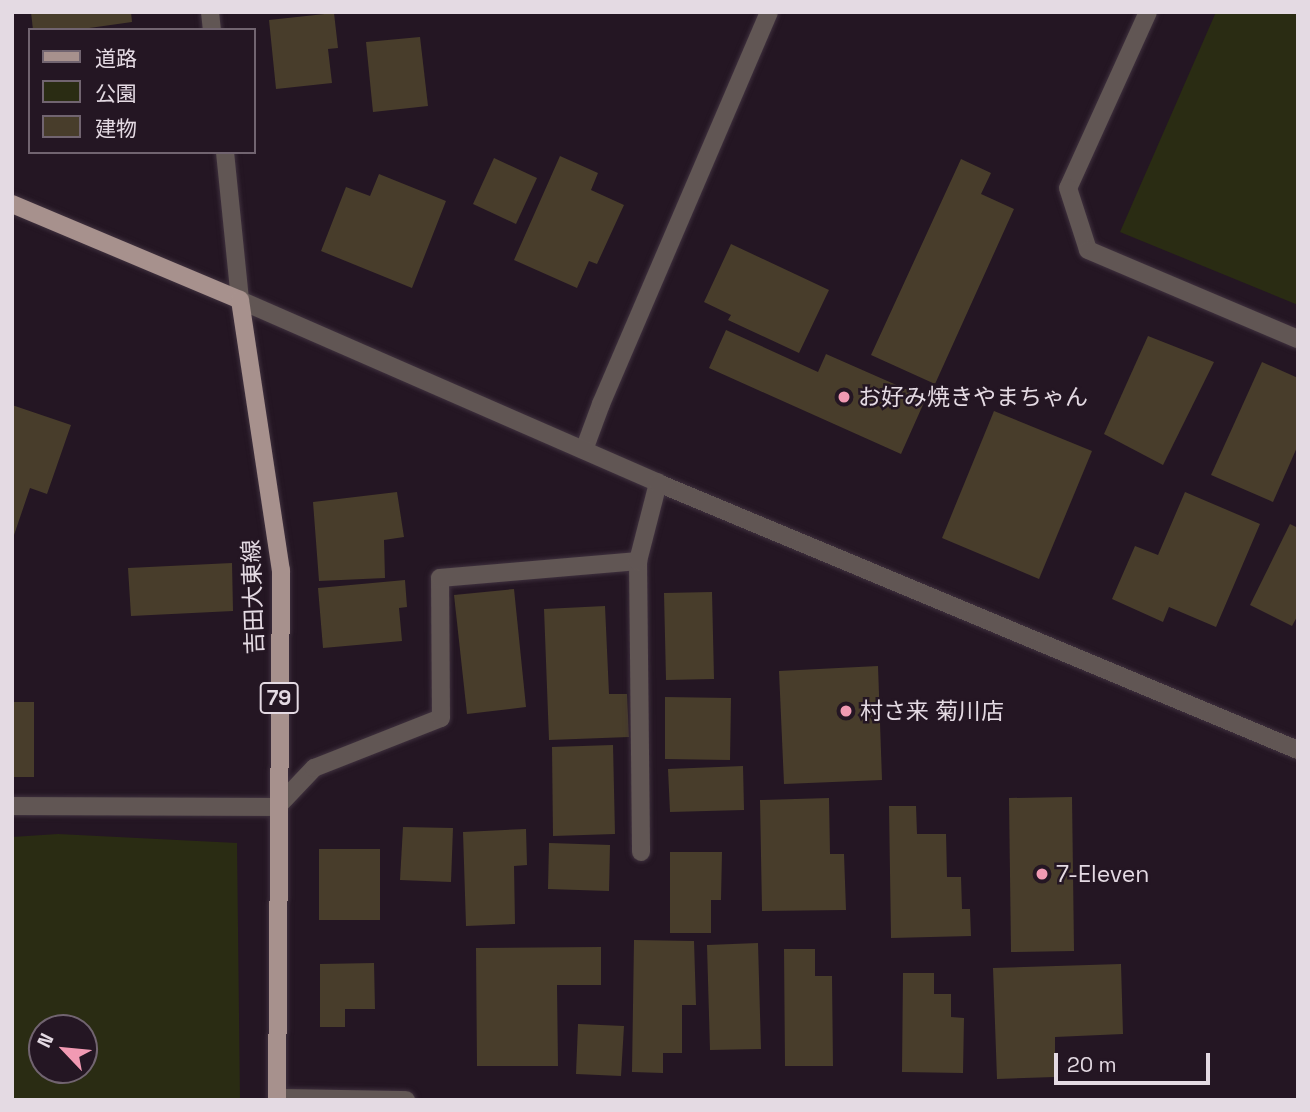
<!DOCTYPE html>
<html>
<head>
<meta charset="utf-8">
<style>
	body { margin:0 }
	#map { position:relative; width:1310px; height:1112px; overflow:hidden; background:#241623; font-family:"Space Grotesk","Noto Sans JP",sans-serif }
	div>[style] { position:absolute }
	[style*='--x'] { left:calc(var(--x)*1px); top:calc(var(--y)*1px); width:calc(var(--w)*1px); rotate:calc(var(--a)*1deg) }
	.green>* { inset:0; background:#2a2c13 }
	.building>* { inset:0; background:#483d2b }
	.roads { filter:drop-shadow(0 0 2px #3f313e) drop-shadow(0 0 2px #3f313e) }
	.service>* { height:18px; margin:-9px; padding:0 9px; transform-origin:9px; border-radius:9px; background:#615654 }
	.minor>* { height:18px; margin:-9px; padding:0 9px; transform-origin:9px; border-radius:9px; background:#615654 }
	.tertiary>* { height:18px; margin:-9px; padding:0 9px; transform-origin:9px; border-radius:9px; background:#615654 }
	.primary>* { height:18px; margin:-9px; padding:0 9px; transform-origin:9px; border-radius:9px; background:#a7918d }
	.dots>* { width:19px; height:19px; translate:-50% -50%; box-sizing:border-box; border:4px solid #241623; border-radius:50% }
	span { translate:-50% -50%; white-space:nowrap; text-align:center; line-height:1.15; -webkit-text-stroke:5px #241623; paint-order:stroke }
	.shield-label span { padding:2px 5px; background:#241623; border:2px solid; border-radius:5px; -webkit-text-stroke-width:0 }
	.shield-label { font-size:21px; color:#e4dae3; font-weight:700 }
	.poi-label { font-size:23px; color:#e4dae3 }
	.left { translate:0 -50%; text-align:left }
	.street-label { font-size:23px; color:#e4dae3 }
	.frame { position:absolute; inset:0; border:14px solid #e4dae3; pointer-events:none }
	.legend { position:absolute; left:28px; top:28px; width:228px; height:126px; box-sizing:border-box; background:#241623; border:2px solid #716470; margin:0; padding:9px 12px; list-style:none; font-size:21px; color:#e4dae3 }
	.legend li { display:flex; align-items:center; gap:14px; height:35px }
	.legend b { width:35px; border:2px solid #716470 }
	.north { position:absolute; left:28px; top:1014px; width:70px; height:70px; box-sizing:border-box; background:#241623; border:2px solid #716470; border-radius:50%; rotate:296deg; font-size:19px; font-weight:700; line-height:28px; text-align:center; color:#e4dae3 }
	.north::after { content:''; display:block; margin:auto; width:24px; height:32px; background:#f19ab3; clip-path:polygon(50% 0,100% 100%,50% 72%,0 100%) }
	.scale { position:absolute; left:1054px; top:1053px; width:156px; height:32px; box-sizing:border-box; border:4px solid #e4dae3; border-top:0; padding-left:9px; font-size:21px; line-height:24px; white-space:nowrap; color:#e4dae3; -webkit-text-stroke:5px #241623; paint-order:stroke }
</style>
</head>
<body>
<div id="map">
	<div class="green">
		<i style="clip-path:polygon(1216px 12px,1298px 12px,1298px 305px,1120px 232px)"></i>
		<i style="clip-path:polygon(evenodd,58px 834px,237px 843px,240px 1100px,12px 1100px,12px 837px,58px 834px,42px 1028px,84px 1028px,84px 1070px,42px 1070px,42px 1028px)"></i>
	</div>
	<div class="building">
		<i style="clip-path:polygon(31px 12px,131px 12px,132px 22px,75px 30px,33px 30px)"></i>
		<i style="clip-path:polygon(334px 13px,338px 48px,328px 49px,332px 83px,276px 89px,269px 20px)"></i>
		<i style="clip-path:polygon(420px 37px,428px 106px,373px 112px,366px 42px)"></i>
		<i style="clip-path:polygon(560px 156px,598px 173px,591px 190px,624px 205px,597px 264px,589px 261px,577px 288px,514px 260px)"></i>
		<i style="clip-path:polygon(494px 158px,537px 178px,516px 224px,473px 204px)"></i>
		<i style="clip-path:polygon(961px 159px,991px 173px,981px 194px,1014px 209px,935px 384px,871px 355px)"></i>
		<i style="clip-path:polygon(379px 174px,446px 201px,412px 288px,321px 251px,346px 187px,370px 196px)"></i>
		<i style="clip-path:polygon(731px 244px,829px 290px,799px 353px,728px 320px,731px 315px,704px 302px)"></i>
		<i style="clip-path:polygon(726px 330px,818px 372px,826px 354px,926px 398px,901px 454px,709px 368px)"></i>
		<i style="clip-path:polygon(1148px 336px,1214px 362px,1163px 465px,1104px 434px)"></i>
		<i style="clip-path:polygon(1262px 362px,1298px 378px,1298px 445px,1273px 502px,1211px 475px)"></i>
		<i style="clip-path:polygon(12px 405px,71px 425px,47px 494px,30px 488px,13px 538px)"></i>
		<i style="clip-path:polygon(994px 411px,1092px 451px,1039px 579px,942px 538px)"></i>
		<i style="clip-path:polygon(397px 492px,404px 537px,384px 540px,385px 578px,319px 581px,313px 502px)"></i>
		<i style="clip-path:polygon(1185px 492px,1260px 524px,1216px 627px,1169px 607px,1163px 622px,1112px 599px,1135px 546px,1158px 555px)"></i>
		<i style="clip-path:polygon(1290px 524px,1298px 528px,1298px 615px,1292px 626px,1250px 605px)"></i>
		<i style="clip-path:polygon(232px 563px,233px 611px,131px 616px,128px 568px)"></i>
		<i style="clip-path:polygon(405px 580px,407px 607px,399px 608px,402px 641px,323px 648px,318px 588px)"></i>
		<i style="clip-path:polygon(514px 589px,526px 707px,467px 714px,454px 595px)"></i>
		<i style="clip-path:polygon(712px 592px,714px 679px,666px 680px,664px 593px)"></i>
		<i style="clip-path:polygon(605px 606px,609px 694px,627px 694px,629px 737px,549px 740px,544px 609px)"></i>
		<i style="clip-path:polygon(878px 666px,882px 780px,784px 784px,779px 671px)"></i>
		<i style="clip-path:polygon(665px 697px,731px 698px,730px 760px,665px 759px)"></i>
		<i style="clip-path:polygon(12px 702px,34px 702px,34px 777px,12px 777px)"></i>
		<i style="clip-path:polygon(613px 745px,615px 834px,553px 836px,552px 747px)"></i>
		<i style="clip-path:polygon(743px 766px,744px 810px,670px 812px,668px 769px)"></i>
		<i style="clip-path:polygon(1072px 797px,1074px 951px,1011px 952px,1009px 798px)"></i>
		<i style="clip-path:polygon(829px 798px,830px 854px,844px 854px,846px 910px,762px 911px,760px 800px)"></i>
		<i style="clip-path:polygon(889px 806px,916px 806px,917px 834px,946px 834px,947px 877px,961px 877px,962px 909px,970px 909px,971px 936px,891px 938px)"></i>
		<i style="clip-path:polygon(403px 827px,453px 828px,451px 882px,400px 880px)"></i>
		<i style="clip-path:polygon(526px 829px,527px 865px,514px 866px,515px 924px,466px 926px,463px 832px)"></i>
		<i style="clip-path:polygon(549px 843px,610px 845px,609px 891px,548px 889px)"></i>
		<i style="clip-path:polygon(319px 849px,380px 849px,380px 920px,319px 920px)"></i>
		<i style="clip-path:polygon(670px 852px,722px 852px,721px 900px,711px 900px,711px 933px,670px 933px)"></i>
		<i style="clip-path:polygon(634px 940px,694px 941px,696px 1005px,682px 1005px,682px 1053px,663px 1053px,663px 1073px,632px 1072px)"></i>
		<i style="clip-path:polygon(758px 943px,761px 1049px,710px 1050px,707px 945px)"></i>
		<i style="clip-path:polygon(601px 947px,601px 985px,557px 985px,558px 1066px,477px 1066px,476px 948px)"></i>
		<i style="clip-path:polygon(784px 949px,815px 949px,815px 976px,832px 976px,833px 1066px,785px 1066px)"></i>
		<i style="clip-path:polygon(374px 963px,375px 1009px,345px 1009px,345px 1027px,320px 1027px,320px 964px)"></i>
		<i style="clip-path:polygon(1121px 964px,1123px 1034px,1055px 1037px,1055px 1077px,997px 1079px,993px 968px)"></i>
		<i style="clip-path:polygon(903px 973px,934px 973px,934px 994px,951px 994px,951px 1017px,964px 1018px,963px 1073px,902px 1072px)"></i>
		<i style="clip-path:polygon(578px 1024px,624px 1026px,621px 1076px,576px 1074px)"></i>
	</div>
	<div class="roads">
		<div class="service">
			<i style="--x:638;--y:561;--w:291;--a:89.4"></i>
			<i style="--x:277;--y:807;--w:54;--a:-46.5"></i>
			<i style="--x:314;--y:768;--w:136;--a:-21.5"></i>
			<i style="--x:441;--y:718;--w:140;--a:-90.4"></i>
			<i style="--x:440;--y:578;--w:199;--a:-4.9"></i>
			<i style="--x:638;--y:561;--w:81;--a:-75.6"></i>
		</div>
		<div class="minor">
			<i style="--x:210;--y:12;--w:18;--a:84"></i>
			<i style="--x:1148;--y:12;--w:193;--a:114.4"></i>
			<i style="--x:1068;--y:188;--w:65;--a:72.1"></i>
			<i style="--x:1088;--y:250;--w:228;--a:23"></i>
			<i style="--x:225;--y:152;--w:149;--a:84.2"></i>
			<i style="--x:584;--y:450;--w:49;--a:-69.7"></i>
			<i style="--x:601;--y:404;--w:426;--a:-66.8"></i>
			<i style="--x:12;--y:806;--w:265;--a:0.2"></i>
			<i style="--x:277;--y:1098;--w:129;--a:0.9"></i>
		</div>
		<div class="tertiary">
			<i style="--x:240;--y:300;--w:456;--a:23.6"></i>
			<i style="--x:658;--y:483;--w:693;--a:22.65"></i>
		</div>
		<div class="primary">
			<i style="--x:12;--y:204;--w:247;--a:22.8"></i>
			<i style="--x:240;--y:300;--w:273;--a:81.4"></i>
			<i style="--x:281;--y:570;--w:530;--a:90.43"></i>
		</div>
	</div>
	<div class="dots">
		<i style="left:844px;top:397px;background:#f19ab3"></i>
		<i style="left:846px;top:711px;background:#f19ab3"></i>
		<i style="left:1042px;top:874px;background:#f19ab3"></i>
	</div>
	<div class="shield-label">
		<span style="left:279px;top:698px">79</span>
	</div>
	<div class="poi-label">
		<span class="left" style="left:858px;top:397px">お好み焼きやまちゃん</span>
		<span class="left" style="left:860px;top:711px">村さ来 菊川店</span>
		<span class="left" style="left:1056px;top:874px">7-Eleven</span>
	</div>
	<div class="street-label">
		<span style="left:253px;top:597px;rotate:-92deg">吉田大東線</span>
	</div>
	<div class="frame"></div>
	<ul class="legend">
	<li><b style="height:9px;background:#a7918d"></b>道路</li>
	<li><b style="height:19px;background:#2a2c13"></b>公園</li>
	<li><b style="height:19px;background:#483d2b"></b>建物</li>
	</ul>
	<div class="north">N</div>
	<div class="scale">20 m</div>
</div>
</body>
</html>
